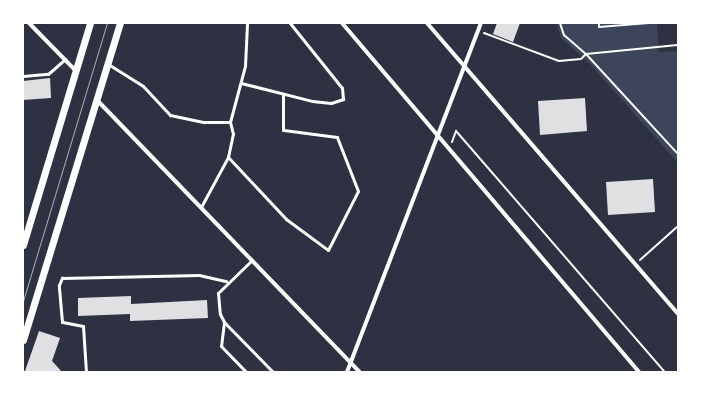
<!DOCTYPE html>
<html>
<head>
<meta charset="utf-8">
<style>
	body { margin:0 }
	#map { position:relative; width:701px; height:395px; overflow:hidden; background:#2d3142; font-family:Jost,sans-serif }
	div>[style] { position:absolute }
	[style*='--x'] { left:calc(var(--x)*1px); top:calc(var(--y)*1px); width:calc(var(--w)*1px); rotate:calc(var(--a)*1deg) }
	.green>* { inset:0; background:#3c4559 }
	.building>* { inset:0; background:#e0e0e3 }
	.path>* { height:2px; margin:-1px; padding:0 1px; transform-origin:1px; border-radius:1px; background:#fff }
	.service>* { height:3px; margin:-1.5px; padding:0 1.5px; transform-origin:1.5px; border-radius:1.5px; background:#fff }
	.minor>* { height:4px; margin:-2px; padding:0 2px; transform-origin:2px; border-radius:2px; background:#fff }
	.tertiary>* { height:7px; margin:-3.5px; padding:0 3.5px; transform-origin:3.5px; border-radius:3.5px; background:#fff }
	.tram>* { height:1px; margin:-0.5px; padding:0 0.5px; transform-origin:0.5px; border-radius:0.5px; background:#abadb3 }
	span { translate:-50% -50%; white-space:nowrap; text-align:center; line-height:1.15; -webkit-text-stroke:4px #fff; paint-order:stroke }
	.frame { position:absolute; inset:0; border:24px solid #fff; pointer-events:none }
</style>
</head>
<body>
<div id="map">
	<div class="green">
		<i style="clip-path:polygon(556px 23px,657px 23px,659px 52px,678px 51px,678px 163px,590px 64px,561px 38px)"></i>
	</div>
	<div class="building">
		<i style="clip-path:polygon(497px 23px,520px 23px,513px 42px,493px 34px)"></i>
		<i style="clip-path:polygon(50px 78px,51px 98px,23px 100px,23px 81px)"></i>
		<i style="clip-path:polygon(585px 98px,587px 131px,540px 135px,538px 101px)"></i>
		<i style="clip-path:polygon(653px 179px,655px 212px,608px 215px,606px 182px)"></i>
		<i style="clip-path:polygon(131px 296px,131px 304px,207px 300px,208px 318px,130px 321px,130px 314px,78px 316px,78px 298px)"></i>
		<i style="clip-path:polygon(39px 331px,60px 338px,52px 361px,62px 372px,25px 371px)"></i>
	</div>
	<div class="path">
		<i style="--x:560;--y:23;--w:13;--a:72"></i>
		<i style="--x:564;--y:35;--w:29;--a:41"></i>
		<i style="--x:586;--y:54;--w:136;--a:47.4"></i>
		<i style="--x:599;--y:23;--w:4;--a:90"></i>
		<i style="--x:599;--y:27;--w:50;--a:-4.6"></i>
		<i style="--x:484;--y:33;--w:80;--a:20.5"></i>
		<i style="--x:559;--y:61;--w:22;--a:-5"></i>
		<i style="--x:581;--y:59;--w:7;--a:-45"></i>
		<i style="--x:586;--y:54;--w:92;--a:-5.6"></i>
		<i style="--x:452;--y:142;--w:12;--a:-70"></i>
		<i style="--x:456;--y:131;--w:319;--a:49.1"></i>
		<i style="--x:640;--y:260;--w:51;--a:-41.8"></i>
	</div>
	<div class="service">
		<i style="--x:108;--y:64;--w:41;--a:32.2"></i>
		<i style="--x:143;--y:86;--w:40;--a:47"></i>
		<i style="--x:170;--y:115;--w:35;--a:12"></i>
		<i style="--x:204;--y:122;--w:26;--a:0"></i>
		<i style="--x:230;--y:122;--w:58;--a:-75"></i>
		<i style="--x:245;--y:66;--w:43;--a:-87.3"></i>
		<i style="--x:23;--y:76;--w:25;--a:-5"></i>
		<i style="--x:48;--y:74;--w:23;--a:-41"></i>
		<i style="--x:241;--y:83;--w:73;--a:14.2"></i>
		<i style="--x:312;--y:101;--w:19;--a:6"></i>
		<i style="--x:331;--y:103;--w:13;--a:-18"></i>
		<i style="--x:343;--y:99;--w:11;--a:-95"></i>
		<i style="--x:342;--y:88;--w:83;--a:-128.7"></i>
		<i style="--x:228;--y:157;--w:24;--a:-78"></i>
		<i style="--x:233;--y:134;--w:12;--a:-104"></i>
		<i style="--x:201;--y:207;--w:57;--a:-61.6"></i>
		<i style="--x:228;--y:157;--w:85;--a:46.9"></i>
		<i style="--x:286;--y:219;--w:52;--a:36.4"></i>
		<i style="--x:328;--y:250;--w:66;--a:-63"></i>
		<i style="--x:358;--y:191;--w:58;--a:-111.3"></i>
		<i style="--x:337;--y:137;--w:54;--a:-172.6"></i>
		<i style="--x:283;--y:130;--w:35;--a:-90"></i>
		<i style="--x:252;--y:260;--w:47;--a:135.9"></i>
		<i style="--x:218;--y:293;--w:21;--a:85"></i>
		<i style="--x:220;--y:314;--w:9;--a:63"></i>
		<i style="--x:224;--y:322;--w:70;--a:45.6"></i>
		<i style="--x:224;--y:322;--w:24;--a:97"></i>
		<i style="--x:221;--y:346;--w:36;--a:46"></i>
		<i style="--x:86;--y:372;--w:46;--a:-93.7"></i>
		<i style="--x:83;--y:326;--w:21;--a:-169"></i>
		<i style="--x:62;--y:322;--w:37;--a:-95"></i>
		<i style="--x:59;--y:285;--w:8;--a:-67"></i>
		<i style="--x:62;--y:278;--w:137;--a:-1.3"></i>
		<i style="--x:199;--y:275;--w:28;--a:13"></i>
	</div>
	<div class="minor">
		<i style="--x:29;--y:23;--w:67;--a:45.6"></i>
		<i style="--x:342;--y:23;--w:458;--a:49.6"></i>
		<i style="--x:427;--y:23;--w:384;--a:49.2"></i>
		<i style="--x:96;--y:99;--w:380;--a:46"></i>
		<i style="--x:347;--y:372;--w:374;--a:-69"></i>
	</div>
	<div class="tertiary">
		<i style="--x:23;--y:245;--w:232;--a:-73.2"></i>
		<i style="--x:23;--y:340;--w:332;--a:-73"></i>
	</div>
	<div class="tram">
		<i style="--x:23;--y:301;--w:290;--a:-73.2"></i>
	</div>
	<div class="frame"></div>
</div>
</body>
</html>
